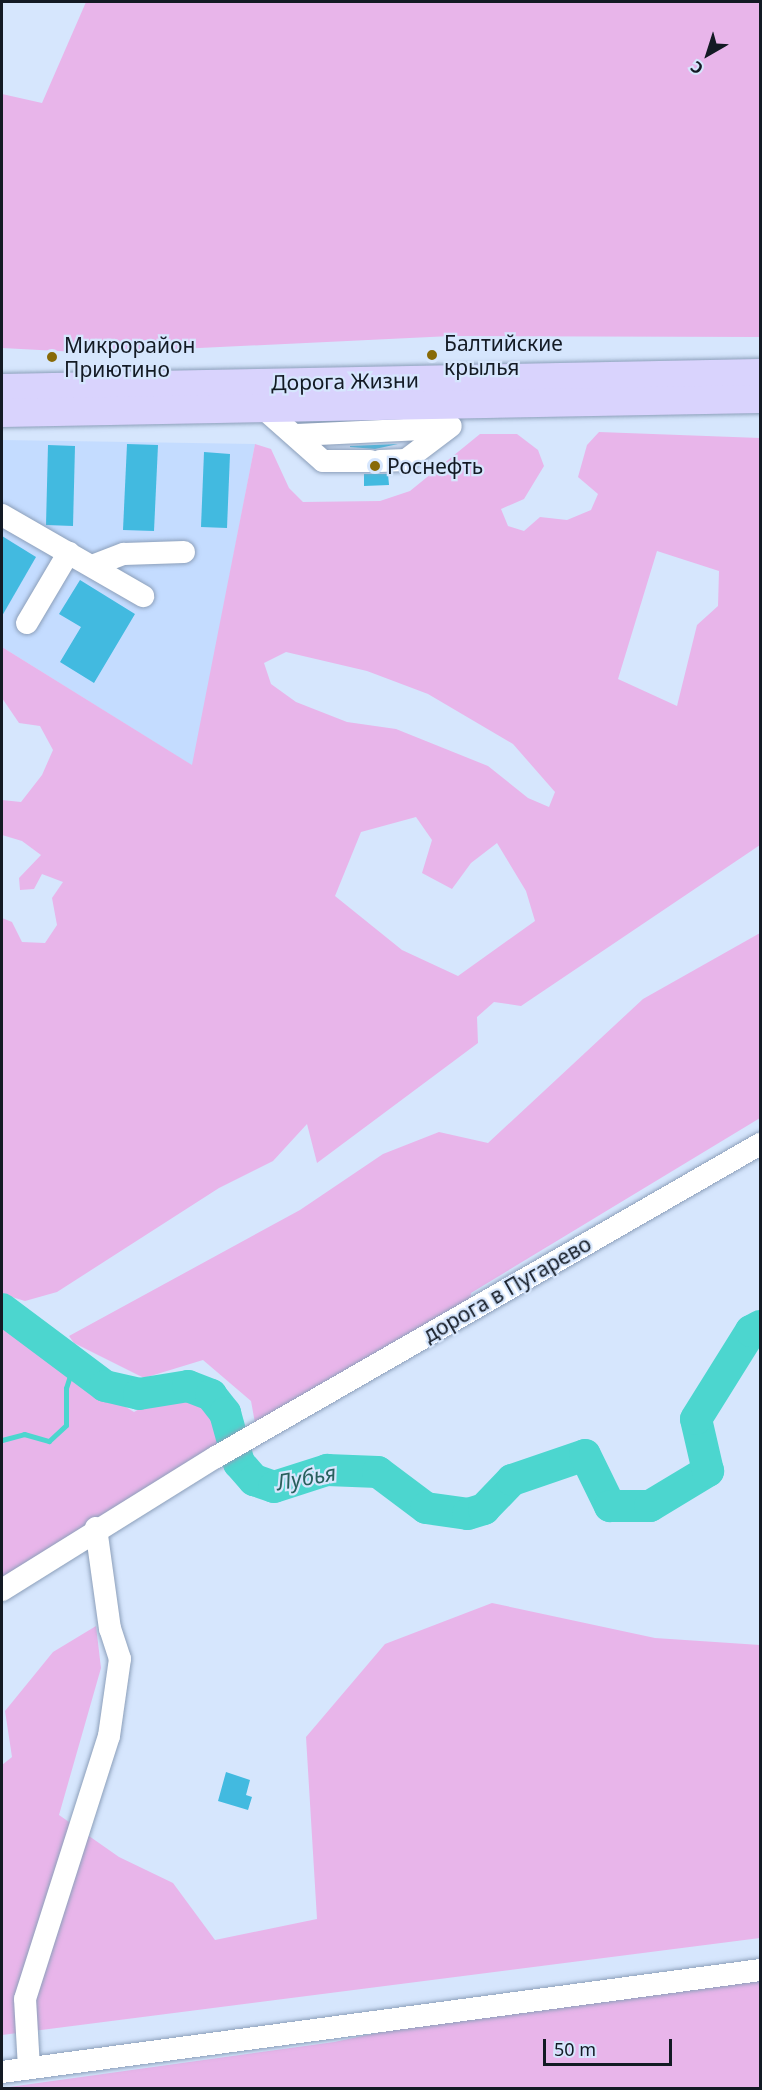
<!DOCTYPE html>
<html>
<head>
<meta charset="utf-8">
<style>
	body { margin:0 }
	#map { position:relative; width:762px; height:2090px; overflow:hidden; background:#d6e6fd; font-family:"Noto Sans",sans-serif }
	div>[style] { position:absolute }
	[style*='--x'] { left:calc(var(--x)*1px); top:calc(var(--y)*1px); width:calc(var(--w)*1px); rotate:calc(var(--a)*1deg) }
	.built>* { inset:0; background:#c4dcff }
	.green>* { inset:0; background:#e8b5ea }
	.stream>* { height:5px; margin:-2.5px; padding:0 2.5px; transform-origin:2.5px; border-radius:2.5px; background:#4cd6cf }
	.river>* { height:32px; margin:-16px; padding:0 16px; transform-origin:16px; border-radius:16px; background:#4cd6cf }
	.building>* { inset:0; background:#42bae0 }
	.roads { filter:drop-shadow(0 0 2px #8c9fba) drop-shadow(0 0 2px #8c9fba) }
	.minor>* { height:22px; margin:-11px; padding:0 11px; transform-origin:11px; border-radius:11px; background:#fff }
	.major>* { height:28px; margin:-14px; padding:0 14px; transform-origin:14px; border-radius:14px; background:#d9d3fd }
	.dots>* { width:16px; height:16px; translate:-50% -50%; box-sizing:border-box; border:3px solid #d6e6fd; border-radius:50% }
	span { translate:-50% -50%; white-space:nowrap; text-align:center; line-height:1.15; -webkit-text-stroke:4.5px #d6e6fd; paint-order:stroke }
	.poi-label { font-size:21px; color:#131a24 }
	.left { translate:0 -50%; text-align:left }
	.street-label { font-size:21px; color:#131a24 }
	.water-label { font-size:22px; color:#28605d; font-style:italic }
	.frame { position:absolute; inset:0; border:3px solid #131a24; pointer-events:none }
	.north { position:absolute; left:678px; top:24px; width:60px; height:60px; -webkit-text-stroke:4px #d6e6fd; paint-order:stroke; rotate:219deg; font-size:16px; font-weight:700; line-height:24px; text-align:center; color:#131a24 }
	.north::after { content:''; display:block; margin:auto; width:21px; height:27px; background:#131a24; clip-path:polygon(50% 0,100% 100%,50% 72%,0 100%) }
	.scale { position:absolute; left:543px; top:2039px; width:129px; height:27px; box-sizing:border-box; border:3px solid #131a24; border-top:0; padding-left:8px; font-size:18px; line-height:21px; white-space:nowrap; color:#131a24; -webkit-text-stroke:4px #d6e6fd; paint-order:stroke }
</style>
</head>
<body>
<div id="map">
	<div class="built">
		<i style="clip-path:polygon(2px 440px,255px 444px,193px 766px,2px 647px)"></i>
	</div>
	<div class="green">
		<i style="clip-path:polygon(86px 2px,760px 2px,760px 337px,451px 336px,96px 353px,2px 348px,2px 94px,42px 103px)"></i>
		<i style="clip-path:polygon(evenodd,599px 432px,760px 438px,760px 845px,521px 1006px,494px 1002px,477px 1017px,478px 1043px,317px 1163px,307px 1124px,273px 1161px,219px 1188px,57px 1292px,25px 1301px,2px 1294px,2px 918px,12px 922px,22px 942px,45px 943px,57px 925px,52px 898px,63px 882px,42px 874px,34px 889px,20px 890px,19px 878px,41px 855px,22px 841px,2px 835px,2px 800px,21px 802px,42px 775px,53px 750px,40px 726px,19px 723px,2px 698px,2px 647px,192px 765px,255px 444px,271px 449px,289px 488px,303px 502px,380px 501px,410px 491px,480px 434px,517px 434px,538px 450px,544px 466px,524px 499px,501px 509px,508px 526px,524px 531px,540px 517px,567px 520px,591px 510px,598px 494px,578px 477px,587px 445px,599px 432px,657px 551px,719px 571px,718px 606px,697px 625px,677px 706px,618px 679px,657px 551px,599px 432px,286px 652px,367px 671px,428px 694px,513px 744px,555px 792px,549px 807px,528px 798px,488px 766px,396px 729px,347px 722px,296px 702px,271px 684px,264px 663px,286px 652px,599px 432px,416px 817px,432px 840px,422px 873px,452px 889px,471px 863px,497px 843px,526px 891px,535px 921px,458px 976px,402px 950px,335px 896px,361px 832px,416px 817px)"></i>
		<i style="clip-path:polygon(760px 933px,760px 1118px,471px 1293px,470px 1301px,255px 1423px,251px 1401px,203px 1360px,144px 1378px,74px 1343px,69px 1336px,300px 1210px,383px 1154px,439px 1132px,488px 1143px,643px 999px)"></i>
		<i style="clip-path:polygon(2px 1317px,82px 1380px,134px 1412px,163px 1396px,193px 1393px,215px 1410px,219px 1444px,2px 1583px)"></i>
		<i style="clip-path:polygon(492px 1603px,655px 1638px,760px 1645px,760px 1938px,2px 2035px,2px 1765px,12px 1757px,5px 1711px,53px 1652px,96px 1626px,101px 1668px,59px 1815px,119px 1857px,173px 1883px,215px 1940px,317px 1919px,306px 1737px,385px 1644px)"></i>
		<i style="clip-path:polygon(760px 1971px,760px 2088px,2px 2088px,334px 2042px,491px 2009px)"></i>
	</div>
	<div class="stream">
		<i style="--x:2;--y:1440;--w:23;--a:-15"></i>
		<i style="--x:24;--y:1434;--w:26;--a:16"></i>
		<i style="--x:49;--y:1441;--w:23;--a:-43"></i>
		<i style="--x:66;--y:1425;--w:37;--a:-90"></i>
		<i style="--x:66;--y:1388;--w:28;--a:-72"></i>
	</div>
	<div class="river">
		<i style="--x:2;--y:1309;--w:129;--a:36.8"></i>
		<i style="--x:105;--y:1386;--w:35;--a:13"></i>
		<i style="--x:139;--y:1394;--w:50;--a:-9.3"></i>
		<i style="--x:188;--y:1386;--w:25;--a:21"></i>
		<i style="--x:211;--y:1395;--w:23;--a:52"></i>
		<i style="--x:225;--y:1413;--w:52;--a:74.4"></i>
		<i style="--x:239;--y:1463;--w:23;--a:49"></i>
		<i style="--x:254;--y:1480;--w:21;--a:19"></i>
		<i style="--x:274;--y:1487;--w:56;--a:-17.8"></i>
		<i style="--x:327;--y:1470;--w:51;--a:2.2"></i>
		<i style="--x:378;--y:1472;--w:60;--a:36.9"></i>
		<i style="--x:426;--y:1508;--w:42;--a:8.1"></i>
		<i style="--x:468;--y:1514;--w:17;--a:-17"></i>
		<i style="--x:484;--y:1509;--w:40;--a:-46"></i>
		<i style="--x:512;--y:1480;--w:77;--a:-18.9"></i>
		<i style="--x:585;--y:1455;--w:57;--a:63.9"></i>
		<i style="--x:610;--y:1506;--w:40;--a:0"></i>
		<i style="--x:650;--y:1506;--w:68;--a:-31.1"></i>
		<i style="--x:708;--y:1471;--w:53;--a:-103"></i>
		<i style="--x:696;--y:1419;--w:104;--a:-58"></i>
		<i style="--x:751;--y:1331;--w:10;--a:-29"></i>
	</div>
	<div class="building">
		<i style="clip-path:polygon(127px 444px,158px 445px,154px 531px,123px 530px)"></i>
		<i style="clip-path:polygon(398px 444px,375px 449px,350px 447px,350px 446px)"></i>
		<i style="clip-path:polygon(48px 445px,75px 446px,73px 526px,46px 525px)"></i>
		<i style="clip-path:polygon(204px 452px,230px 454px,227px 528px,201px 527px)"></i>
		<i style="clip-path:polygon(364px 474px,388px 474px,389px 485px,364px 486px)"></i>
		<i style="clip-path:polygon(2px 536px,36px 557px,2px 616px)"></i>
		<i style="clip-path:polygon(80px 580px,135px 614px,94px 683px,60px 662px,81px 627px,59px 614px)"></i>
		<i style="clip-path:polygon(226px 1772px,250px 1780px,246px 1795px,252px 1797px,248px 1810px,218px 1801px)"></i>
	</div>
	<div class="roads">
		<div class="minor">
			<i style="--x:263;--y:408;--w:80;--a:41.5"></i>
			<i style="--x:323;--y:461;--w:47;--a:0"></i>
			<i style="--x:297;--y:435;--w:151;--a:-2.7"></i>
			<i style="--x:380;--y:461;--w:26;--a:-2"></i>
			<i style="--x:406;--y:460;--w:56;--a:-37.1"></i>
			<i style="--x:2;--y:515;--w:163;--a:29.9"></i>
			<i style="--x:92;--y:566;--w:34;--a:-21"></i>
			<i style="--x:124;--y:554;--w:60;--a:-1.9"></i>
			<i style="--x:27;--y:623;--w:82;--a:-59.4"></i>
			<i style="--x:2;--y:1590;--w:252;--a:-31.9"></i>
			<i style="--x:216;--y:1457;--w:628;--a:-29.91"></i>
			<i style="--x:29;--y:2068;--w:69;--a:-93.3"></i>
			<i style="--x:25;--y:1999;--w:276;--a:-72.3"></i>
			<i style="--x:109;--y:1736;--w:78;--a:-81.9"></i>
			<i style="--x:120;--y:1659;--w:32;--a:-108"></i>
			<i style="--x:110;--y:1629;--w:102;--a:-97.9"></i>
			<i style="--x:2;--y:2072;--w:765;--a:-7.66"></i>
		</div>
		<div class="major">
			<i style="--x:2;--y:388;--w:758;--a:-1.13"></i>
			<i style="--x:2;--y:413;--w:758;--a:-1.06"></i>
		</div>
	</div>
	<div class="dots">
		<i style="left:432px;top:355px;background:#886a07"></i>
		<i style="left:52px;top:357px;background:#886a07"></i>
		<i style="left:375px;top:466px;background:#886a07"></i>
	</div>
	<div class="poi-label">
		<span class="left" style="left:444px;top:355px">Балтийские<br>крылья</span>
		<span class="left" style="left:64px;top:357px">Микрорайон<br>Приютино</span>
		<span class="left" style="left:387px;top:466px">Роснефть</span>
	</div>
	<div class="street-label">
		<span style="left:345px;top:381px;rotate:-1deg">Дорога Жизни</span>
		<span style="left:507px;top:1289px;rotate:-30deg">дорога в Пугарево</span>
	</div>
	<div class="water-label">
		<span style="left:306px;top:1477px;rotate:-10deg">Лубья</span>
	</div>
	<div class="frame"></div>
	<div class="north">С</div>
	<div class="scale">50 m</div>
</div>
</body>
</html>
